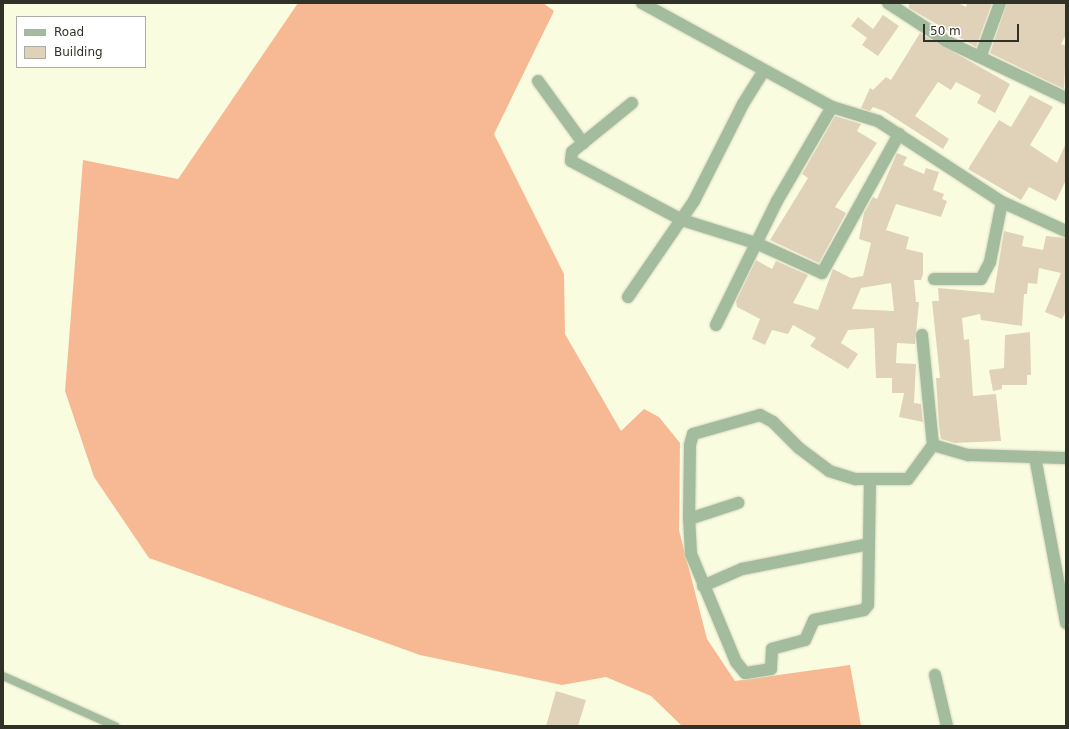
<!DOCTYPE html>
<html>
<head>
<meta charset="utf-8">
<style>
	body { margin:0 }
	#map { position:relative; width:1069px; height:729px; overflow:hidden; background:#fafce0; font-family:"DejaVu Sans",sans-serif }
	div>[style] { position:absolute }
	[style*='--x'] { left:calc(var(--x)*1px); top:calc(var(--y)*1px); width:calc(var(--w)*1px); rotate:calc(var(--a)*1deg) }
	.forest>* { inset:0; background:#f7b993 }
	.building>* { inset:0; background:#e0d2b9 }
	.roads { filter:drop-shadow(0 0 1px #d6d7bf) drop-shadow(0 0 1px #d6d7bf) }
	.lane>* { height:8px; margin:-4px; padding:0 4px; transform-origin:4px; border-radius:4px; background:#a4bc9e }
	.street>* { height:12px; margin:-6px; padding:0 6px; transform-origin:6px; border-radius:6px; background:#a4bc9e }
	span { translate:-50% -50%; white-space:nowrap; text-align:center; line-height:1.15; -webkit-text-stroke:4px #fff; paint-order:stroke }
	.frame { position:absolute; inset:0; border:4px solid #303127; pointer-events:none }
	.legend { position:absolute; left:16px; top:16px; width:130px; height:52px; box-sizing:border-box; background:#fff; border:1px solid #acada9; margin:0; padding:5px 7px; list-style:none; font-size:12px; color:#303127 }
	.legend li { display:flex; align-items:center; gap:8px; height:20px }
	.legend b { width:20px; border:1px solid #acada9 }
	.scale { position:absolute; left:923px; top:24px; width:96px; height:18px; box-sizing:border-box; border:2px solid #303127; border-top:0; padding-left:5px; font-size:12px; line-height:14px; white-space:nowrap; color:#303127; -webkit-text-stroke:3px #fff; paint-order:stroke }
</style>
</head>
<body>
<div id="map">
	<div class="forest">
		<i style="clip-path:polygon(298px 3px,543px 3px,554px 11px,494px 134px,564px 274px,565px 334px,621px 431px,644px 409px,659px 417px,680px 443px,679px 530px,707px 639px,735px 681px,850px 665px,861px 726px,682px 726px,651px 696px,606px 677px,562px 685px,420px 655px,149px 558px,94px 477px,65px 391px,83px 160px,178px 179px)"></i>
	</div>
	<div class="building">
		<i style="clip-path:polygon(909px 3px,958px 3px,966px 7px,967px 3px,992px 3px,976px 47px,909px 8px)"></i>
		<i style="clip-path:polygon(1007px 3px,1066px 3px,1066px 35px,1061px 44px,1066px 46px,1064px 89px,990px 53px)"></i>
		<i style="clip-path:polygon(883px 15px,899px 26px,878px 56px,862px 45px,867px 38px,851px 26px,858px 17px,873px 29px)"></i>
		<i style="clip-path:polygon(920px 33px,1010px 84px,995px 113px,977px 103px,981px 95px,956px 82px,951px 90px,938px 82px,915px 116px,949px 139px,943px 149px,884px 111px,873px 107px,870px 111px,861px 108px,870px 88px,873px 90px,886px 77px,891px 80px)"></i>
		<i style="clip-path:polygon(1030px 95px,1053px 107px,1030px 145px,1057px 163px,1066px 143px,1066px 180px,1056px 201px,1029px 187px,1021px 200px,968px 169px,999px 120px,1011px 127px)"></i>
		<i style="clip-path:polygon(835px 116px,861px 124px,857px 131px,877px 143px,835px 207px,846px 213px,819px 263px,770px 240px,808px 178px,802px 174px)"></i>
		<i style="clip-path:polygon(evenodd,897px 153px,907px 157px,903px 165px,924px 174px,926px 168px,939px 172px,933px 190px,944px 194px,942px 199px,947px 201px,941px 217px,896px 204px,886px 230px,909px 237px,906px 249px,923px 253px,923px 274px,921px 280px,914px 280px,916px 302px,919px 302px,915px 344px,897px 343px,896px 363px,916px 364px,914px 403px,921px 404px,923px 422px,899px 417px,904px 393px,892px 393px,892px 378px,876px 378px,874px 328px,848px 330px,841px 343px,858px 354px,848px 369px,810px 346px,816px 338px,793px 325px,788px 334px,772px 330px,765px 345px,752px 339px,760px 319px,737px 307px,736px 301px,756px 260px,772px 269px,776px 261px,808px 275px,793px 303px,818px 310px,833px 269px,851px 278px,863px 276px,871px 243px,859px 239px,864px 213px,873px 197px,877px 199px,897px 153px,891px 283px,894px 311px,852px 309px,861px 288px,891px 283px)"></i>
		<i style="clip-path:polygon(1004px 231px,1024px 236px,1022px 246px,1043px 250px,1046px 236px,1066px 238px,1066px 311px,1062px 319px,1045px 312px,1061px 273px,1039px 268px,1037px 284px,1028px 283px,1027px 294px,1024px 294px,1022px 326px,981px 320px,980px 314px,962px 318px,964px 340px,969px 339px,973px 396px,996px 394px,1001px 441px,955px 443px,941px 439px,939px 425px,936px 378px,940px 378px,932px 301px,939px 301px,938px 288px,994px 293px)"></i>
		<i style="clip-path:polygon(1030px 332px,1031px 375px,1027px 375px,1027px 385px,1002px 385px,1002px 389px,993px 391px,989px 370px,1004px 368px,1005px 335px)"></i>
		<i style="clip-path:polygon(556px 691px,586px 700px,578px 726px,546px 726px)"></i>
	</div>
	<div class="roads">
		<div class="lane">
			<i style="--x:3;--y:676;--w:123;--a:24.1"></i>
		</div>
		<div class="street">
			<i style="--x:642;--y:3;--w:217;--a:28.7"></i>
			<i style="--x:832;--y:107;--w:48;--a:16.9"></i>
			<i style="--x:878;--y:121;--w:148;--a:33.2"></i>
			<i style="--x:1002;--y:202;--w:70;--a:24.4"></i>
			<i style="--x:888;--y:3;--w:69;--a:33.2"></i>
			<i style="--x:946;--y:41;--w:133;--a:25.4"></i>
			<i style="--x:981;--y:55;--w:55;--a:-69.9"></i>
			<i style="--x:538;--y:81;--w:77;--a:54"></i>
			<i style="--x:632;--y:103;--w:77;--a:140.8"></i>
			<i style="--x:572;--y:152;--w:9;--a:96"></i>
			<i style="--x:571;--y:161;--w:126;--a:28"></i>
			<i style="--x:682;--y:220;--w:77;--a:17.3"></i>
			<i style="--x:756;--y:243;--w:72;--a:24.4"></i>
			<i style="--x:822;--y:273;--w:159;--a:-61"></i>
			<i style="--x:934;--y:279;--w:47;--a:0"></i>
			<i style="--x:981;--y:279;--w:19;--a:-62"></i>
			<i style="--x:990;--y:262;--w:61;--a:-78.7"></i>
			<i style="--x:628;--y:297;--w:116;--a:-55.5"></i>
			<i style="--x:694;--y:201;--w:109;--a:-63.2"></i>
			<i style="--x:743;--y:104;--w:39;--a:-58"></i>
			<i style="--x:716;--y:325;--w:138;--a:-63.8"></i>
			<i style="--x:777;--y:201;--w:109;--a:-59.7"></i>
			<i style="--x:922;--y:335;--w:111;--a:84.3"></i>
			<i style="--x:933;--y:445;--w:37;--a:16"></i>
			<i style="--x:969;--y:455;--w:97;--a:1.8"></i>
			<i style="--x:1035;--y:457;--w:169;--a:79.4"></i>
			<i style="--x:870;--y:479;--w:126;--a:90.9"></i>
			<i style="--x:868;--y:605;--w:6;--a:129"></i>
			<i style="--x:864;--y:610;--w:51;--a:168.7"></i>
			<i style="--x:814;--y:620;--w:22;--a:114"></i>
			<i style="--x:805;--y:640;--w:34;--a:165"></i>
			<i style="--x:772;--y:649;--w:20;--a:93"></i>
			<i style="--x:771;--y:669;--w:26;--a:171"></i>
			<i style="--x:745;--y:673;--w:14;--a:-129"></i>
			<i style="--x:736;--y:662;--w:117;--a:-112.6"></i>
			<i style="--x:691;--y:554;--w:35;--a:-93"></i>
			<i style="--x:689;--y:519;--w:74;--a:-89.2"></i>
			<i style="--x:690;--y:445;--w:11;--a:-75"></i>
			<i style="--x:693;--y:434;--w:70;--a:-15.8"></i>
			<i style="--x:760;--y:415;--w:15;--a:28"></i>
			<i style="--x:773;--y:422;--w:37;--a:45"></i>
			<i style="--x:799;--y:448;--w:38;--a:37"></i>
			<i style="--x:829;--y:471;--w:28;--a:17"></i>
			<i style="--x:856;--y:479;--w:52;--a:0"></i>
			<i style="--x:908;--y:479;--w:42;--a:-53.7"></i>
			<i style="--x:689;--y:519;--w:52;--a:-18.1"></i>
			<i style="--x:703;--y:586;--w:43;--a:-23.6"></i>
			<i style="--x:742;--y:569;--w:129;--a:-11.1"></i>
			<i style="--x:935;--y:675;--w:52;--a:76.8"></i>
		</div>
	</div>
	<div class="frame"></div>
	<ul class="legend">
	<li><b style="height:5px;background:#a4bc9e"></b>Road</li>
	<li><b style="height:11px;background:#e0d2b9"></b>Building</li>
	</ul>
	<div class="scale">50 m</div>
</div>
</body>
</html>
